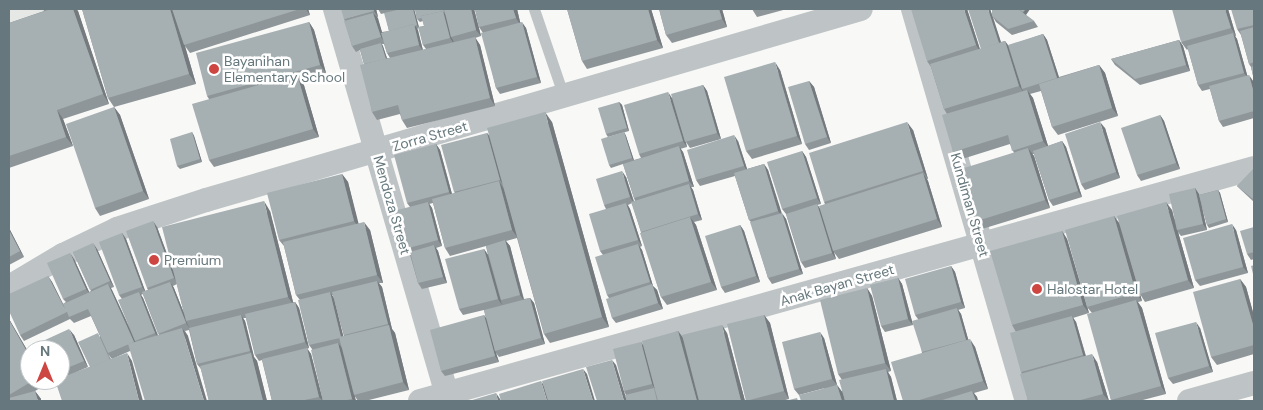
<!DOCTYPE html>
<html>
<head>
<meta charset="utf-8">
<style>
	body { margin:0 }
	#map { position:relative; width:1263px; height:410px; overflow:hidden; background:#f8f8f6; font-family:"DM Sans",sans-serif }
	div>[style] { position:absolute }
	[style*='--x'] { left:calc(var(--x)*1px); top:calc(var(--y)*1px); width:calc(var(--w)*1px); rotate:calc(var(--a)*1deg) }
	.built>* { inset:0; background:#e6e8e6 }
	.lane>* { height:11px; margin:-5.5px; padding:0 5.5px; transform-origin:5.5px; border-radius:5.5px; background:#bec3c5 }
	.street>* { height:24px; margin:-12px; padding:0 12px; transform-origin:12px; border-radius:12px; background:#bec3c5 }
	.wall>* { inset:0; background:#8f9699 }
	.shaded-wall>* { inset:0; background:#747a7d }
	.building>* { inset:0; background:#a6afb2 }
	.dots>* { width:14px; height:14px; translate:-50% -50%; box-sizing:border-box; border:2px solid #fff; border-radius:50% }
	span { translate:-50% -50%; white-space:nowrap; text-align:center; line-height:1.15; -webkit-text-stroke:5px #fff; paint-order:stroke }
	.poi-label { font-size:14px; color:#66787d }
	.left { translate:0 -50%; text-align:left }
	.street-label { font-size:14px; color:#66787d }
	.frame { position:absolute; inset:0; border:10px solid #66787d; pointer-events:none }
	.north { position:absolute; left:20px; top:340px; width:50px; height:50px; box-sizing:border-box; background:#fff; border:1px solid #c2c9cb; border-radius:50%; rotate:0deg; font-size:14px; font-weight:700; line-height:20px; text-align:center; color:#66787d }
	.north::after { content:''; display:block; margin:auto; width:18px; height:22px; background:#ce4641; clip-path:polygon(50% 0,100% 100%,50% 72%,0 100%) }
</style>
</head>
<body>
<div id="map">
	<div class="built">
		<i style="clip-path:polygon(9px 9px,57px 9px,9px 31px)"></i>
	</div>
	<div class="lane">
		<i style="--x:534;--y:9;--w:93;--a:71.2"></i>
	</div>
	<div class="street">
		<i style="--x:335;--y:9;--w:408;--a:73.8"></i>
		<i style="--x:913;--y:9;--w:408;--a:73.8"></i>
		<i style="--x:9;--y:287;--w:63;--a:-30.7"></i>
		<i style="--x:63;--y:255;--w:60;--a:-25.7"></i>
		<i style="--x:117;--y:229;--w:94;--a:-18"></i>
		<i style="--x:206;--y:200;--w:682;--a:-16.26"></i>
		<i style="--x:420;--y:401;--w:866;--a:-15.61"></i>
		<i style="--x:1189;--y:401;--w:67;--a:-15.5"></i>
	</div>
	<div class="wall">
		<i style="clip-path:polygon(43px 9px,76px 9px,78px 11px,109px 104px,63px 119px,73px 146px,9px 168px,9px 23px,44px 11px)"></i>
		<i style="clip-path:polygon(82px 9px,308px 9px,310px 15px,190px 53px,185px 46px,196px 84px,114px 107px,108px 98px)"></i>
		<i style="clip-path:polygon(evenodd,376px 9px,378px 17px,377px 17px,382px 32px,389px 31px,385px 13px,381px 14px,378px 9px,414px 9px,419px 27px,424px 26px,423px 21px,420px 22px,417px 19px,415px 9px,474px 9px,481px 36px,475px 38px,480px 45px,495px 106px,407px 128px,402px 120px,400px 114px,377px 120px,372px 112px,364px 64px,360px 50px,356px 52px,352px 46px,345px 21px,344px 19px,376px 9px,419px 28px,423px 45px,426px 49px,423px 50px,417px 29px,419px 28px,376px 9px,382px 44px,384px 44px,387px 53px,390px 58px,387px 58px,382px 44px)"></i>
		<i style="clip-path:polygon(475px 9px,517px 9px,520px 22px,526px 28px,541px 83px,500px 94px,496px 88px,483px 33px,479px 27px)"></i>
		<i style="clip-path:polygon(567px 9px,651px 9px,663px 48px,587px 69px,582px 61px)"></i>
		<i style="clip-path:polygon(659px 9px,722px 9px,727px 27px,672px 43px,666px 35px)"></i>
		<i style="clip-path:polygon(752px 9px,787px 9px,757px 17px)"></i>
		<i style="clip-path:polygon(967px 9px,980px 49px,981px 49px,990px 9px,992px 15px,992px 9px,1030px 9px,1026px 15px,1034px 21px,1038px 27px,1012px 35px,996px 22px,993px 17px,1001px 42px,1005px 41px,1008px 46px,1043px 34px,1047px 40px,1059px 77px,1099px 65px,1105px 73px,1118px 116px,1058px 135px,1052px 127px,1041px 91px,1030px 94px,1033px 98px,1048px 146px,1062px 141px,1066px 147px,1082px 197px,1053px 206px,1049px 200px,1034px 154px,1032px 154px,1034px 156px,1050px 208px,982px 229px,977px 221px,1014px 153px,1010px 144px,959px 160px,953px 152px,947px 114px,944px 109px,931px 67px,927px 61px)"></i>
		<i style="clip-path:polygon(1228px 9px,1236px 36px,1235px 36px,1237px 39px,1247px 75px,1253px 81px,1254px 84px,1254px 118px,1223px 127px,1219px 121px,1210px 89px,1202px 91px,1198px 85px,1188px 49px,1187px 50px,1181px 42px)"></i>
		<i style="clip-path:polygon(1254px 9px,1254px 80px,1251px 67px,1249px 64px,1241px 35px,1237px 29px)"></i>
		<i style="clip-path:polygon(309px 22px,314px 30px,326px 73px,302px 80px,303px 82px,319px 137px,214px 167px,209px 160px,209px 99px,207px 96px)"></i>
		<i style="clip-path:polygon(1179px 40px,1183px 46px,1190px 71px,1140px 85px,1115px 65px,1111px 59px)"></i>
		<i style="clip-path:polygon(780px 70px,802px 144px,752px 159px,746px 151px)"></i>
		<i style="clip-path:polygon(809px 81px,814px 87px,831px 143px,809px 150px,805px 144px)"></i>
		<i style="clip-path:polygon(703px 85px,707px 91px,721px 139px,690px 148px,686px 142px,687px 147px,680px 149px,683px 152px,694px 187px,691px 187px,693px 190px,702px 220px,694px 222px,696px 225px,717px 290px,667px 305px,661px 297px,632px 203px,628px 205px,630px 209px,642px 246px,640px 247px,642px 250px,653px 286px,657px 290px,663px 309px,616px 323px,612px 318px,609px 298px,607px 295px,603px 255px,600px 251px,606px 209px,604px 205px,626px 177px,634px 201px,635px 201px,634px 198px,623px 164px,611px 168px,609px 165px,624px 132px,626px 136px,634px 160px,641px 158px,639px 154px,672px 98px)"></i>
		<i style="clip-path:polygon(619px 102px,622px 105px,629px 131px,608px 137px,606px 134px)"></i>
		<i style="clip-path:polygon(114px 107px,120px 115px,149px 199px,100px 216px,95px 208px)"></i>
		<i style="clip-path:polygon(1160px 115px,1164px 121px,1180px 169px,1141px 181px,1137px 175px)"></i>
		<i style="clip-path:polygon(552px 122px,609px 327px,550px 343px,544px 334px,517px 238px,506px 241px,510px 246px,524px 299px,530px 298px,534px 303px,545px 344px,499px 357px,496px 353px,499px 362px,445px 376px,441px 371px,484px 315px,486px 319px,484px 310px,463px 315px,459px 309px,484px 249px,488px 255px,486px 246px,450px 256px,445px 248px,433px 203px,429px 204px,432px 208px,442px 246px,436px 248px,438px 251px,447px 283px,422px 289px,418px 283px,410px 255px,409px 255px,405px 249px,410px 207px,407px 203px,436px 144px,440px 150px,452px 194px,455px 193px,454px 192px,487px 133px,489px 135px)"></i>
		<i style="clip-path:polygon(1105px 128px,1120px 178px,1085px 190px,1081px 184px)"></i>
		<i style="clip-path:polygon(913px 130px,928px 179px,927px 179px,928px 181px,942px 227px,839px 259px,833px 251px,828px 234px,836px 259px,805px 268px,801px 262px,786px 214px,782px 209px,802px 151px,806px 157px,821px 204px,817px 205px,821px 210px,825px 204px,824px 202px)"></i>
		<i style="clip-path:polygon(192px 132px,194px 136px,202px 162px,180px 169px,177px 166px)"></i>
		<i style="clip-path:polygon(738px 141px,747px 169px,764px 164px,768px 170px,781px 213px,786px 219px,803px 274px,772px 284px,768px 278px,751px 222px,749px 220px,735px 176px,700px 186px,696px 180px)"></i>
		<i style="clip-path:polygon(1254px 171px,1254px 202px,1240px 189px,1237px 186px)"></i>
		<i style="clip-path:polygon(evenodd,342px 174px,348px 182px,358px 224px,370px 230px,383px 283px,379px 283px,382px 287px,392px 329px,395px 333px,409px 390px,365px 401px,358px 401px,354px 395px,356px 401px,323px 401px,312px 349px,309px 345px,300px 300px,296px 295px,284px 246px,279px 240px,342px 174px,332px 295px,333px 295px,344px 336px,343px 336px,332px 295px)"></i>
		<i style="clip-path:polygon(1195px 188px,1199px 195px,1218px 190px,1220px 193px,1228px 222px,1209px 228px,1207px 225px,1201px 203px,1207px 230px,1181px 236px,1178px 232px,1194px 288px,1145px 302px,1140px 294px,1135px 279px,1142px 301px,1138px 302px,1142px 308px,1166px 394px,1139px 401px,1112px 401px,1111px 400px,1092px 313px,1087px 307px,1114px 216px,1119px 224px,1172px 210px,1174px 219px)"></i>
		<i style="clip-path:polygon(evenodd,270px 211px,293px 302px,295px 302px,299px 308px,309px 348px,307px 349px,311px 354px,323px 401px,272px 401px,262px 360px,259px 361px,255px 355px,246px 318px,243px 318px,245px 321px,254px 357px,257px 361px,267px 401px,209px 401px,201px 369px,197px 364px,189px 330px,185px 331px,188px 336px,130px 351px,112px 359px,108px 354px,111px 359px,132px 361px,56px 381px,51px 383px,48px 380px,60px 380px,60px 350px,74px 335px,88px 367px,74px 373px,90px 367px,100px 336px,91px 316px,74px 323px,70px 319px,24px 341px,20px 335px,48px 276px,52px 282px,63px 304px,66px 302px,63px 299px,74px 259px,89px 292px,91px 291px,73px 252px,97px 249px,114px 287px,111px 288px,129px 326px,122px 299px,119px 295px,122px 233px,126px 239px,145px 291px,148px 290px,147px 288px,157px 227px,173px 270px,270px 211px,177px 284px,184px 313px,173px 286px,177px 284px,270px 211px,143px 294px,159px 335px,158px 335px,143px 298px,141px 295px,143px 294px)"></i>
		<i style="clip-path:polygon(740px 225px,744px 231px,760px 282px,725px 293px,721px 287px)"></i>
		<i style="clip-path:polygon(1254px 227px,1254px 259px,1251px 260px,1247px 254px)"></i>
		<i style="clip-path:polygon(9px 228px,24px 257px,9px 265px)"></i>
		<i style="clip-path:polygon(1236px 230px,1248px 273px,1200px 286px,1195px 280px)"></i>
		<i style="clip-path:polygon(1062px 231px,1067px 239px,1089px 313px,1073px 318px,1076px 322px,1086px 356px,1097px 362px,1109px 401px,1028px 401px,1022px 374px,1021px 372px,1016px 332px,1012px 325px)"></i>
		<i style="clip-path:polygon(951px 266px,955px 272px,965px 308px,958px 310px,961px 314px,968px 339px,975px 347px,988px 389px,974px 393px,977px 397px,978px 401px,903px 401px,922px 353px,918px 319px,915px 315px)"></i>
		<i style="clip-path:polygon(898px 278px,902px 284px,913px 325px,885px 332px,881px 326px)"></i>
		<i style="clip-path:polygon(1240px 279px,1246px 287px,1254px 316px,1254px 354px,1217px 365px,1211px 357px)"></i>
		<i style="clip-path:polygon(867px 288px,872px 296px,891px 371px,888px 372px,891px 377px,897px 401px,801px 401px,825px 388px,799px 395px,794px 389px,824px 338px,837px 385px,842px 392px,842px 380px,838px 374px)"></i>
		<i style="clip-path:polygon(764px 315px,770px 323px,789px 399px,782px 401px,746px 401px)"></i>
		<i style="clip-path:polygon(9px 319px,30px 355px,30px 380px,45px 380px,47px 384px,35px 391px,41px 399px,9px 401px)"></i>
		<i style="clip-path:polygon(1200px 328px,1213px 372px,1173px 384px,1168px 378px)"></i>
		<i style="clip-path:polygon(678px 331px,682px 337px,727px 333px,745px 401px,627px 401px,626px 395px,624px 391px,643px 345px)"></i>
	</div>
	<div class="shaded-wall">
		<i style="clip-path:polygon(73px 9px,76px 9px,78px 11px,109px 104px,103px 94px)"></i>
		<i style="clip-path:polygon(170px 9px,174px 9px,196px 84px,189px 74px)"></i>
		<i style="clip-path:polygon(306px 9px,308px 9px,310px 15px)"></i>
		<i style="clip-path:polygon(373px 9px,376px 9px,378px 17px,374px 11px)"></i>
		<i style="clip-path:polygon(413px 9px,414px 9px,419px 28px,417px 25px)"></i>
		<i style="clip-path:polygon(471px 9px,474px 9px,481px 36px,476px 30px)"></i>
		<i style="clip-path:polygon(513px 9px,517px 9px,521px 26px,516px 18px)"></i>
		<i style="clip-path:polygon(648px 9px,651px 9px,663px 48px,657px 40px)"></i>
		<i style="clip-path:polygon(719px 9px,722px 9px,727px 27px,722px 19px)"></i>
		<i style="clip-path:polygon(964px 9px,967px 9px,981px 53px,976px 45px)"></i>
		<i style="clip-path:polygon(988px 9px,990px 9px,1003px 49px,999px 43px)"></i>
		<i style="clip-path:polygon(1026px 9px,1030px 9px,1025px 16px,1023px 12px)"></i>
		<i style="clip-path:polygon(1225px 9px,1228px 9px,1236px 36px,1231px 28px)"></i>
		<i style="clip-path:polygon(443px 11px,447px 17px,451px 37px,453px 40px,454px 44px,450px 38px)"></i>
		<i style="clip-path:polygon(373px 13px,378px 18px,385px 43px,381px 37px)"></i>
		<i style="clip-path:polygon(309px 22px,314px 30px,326px 73px,320px 65px)"></i>
		<i style="clip-path:polygon(522px 22px,526px 28px,541px 83px,537px 77px)"></i>
		<i style="clip-path:polygon(414px 24px,418px 30px,423px 51px,419px 45px)"></i>
		<i style="clip-path:polygon(1233px 33px,1237px 39px,1248px 78px,1244px 73px)"></i>
		<i style="clip-path:polygon(1043px 34px,1047px 40px,1061px 84px,1057px 78px)"></i>
		<i style="clip-path:polygon(475px 37px,480px 45px,495px 106px,490px 98px)"></i>
		<i style="clip-path:polygon(1179px 40px,1183px 46px,1190px 71px,1186px 65px)"></i>
		<i style="clip-path:polygon(1005px 41px,1011px 49px,1022px 89px,1025px 94px,1019px 86px)"></i>
		<i style="clip-path:polygon(381px 43px,383px 46px,389px 65px,386px 61px)"></i>
		<i style="clip-path:polygon(775px 62px,780px 70px,802px 144px,797px 136px)"></i>
		<i style="clip-path:polygon(1099px 65px,1105px 73px,1118px 116px,1112px 108px)"></i>
		<i style="clip-path:polygon(297px 74px,303px 82px,319px 137px,313px 129px)"></i>
		<i style="clip-path:polygon(1249px 75px,1253px 81px,1254px 84px,1254px 93px)"></i>
		<i style="clip-path:polygon(809px 81px,814px 87px,831px 143px,827px 137px)"></i>
		<i style="clip-path:polygon(703px 85px,707px 91px,721px 139px,717px 133px)"></i>
		<i style="clip-path:polygon(1027px 90px,1033px 98px,1049px 149px,1043px 141px)"></i>
		<i style="clip-path:polygon(668px 92px,672px 98px,687px 147px,683px 141px)"></i>
		<i style="clip-path:polygon(619px 102px,622px 105px,629px 131px,627px 128px)"></i>
		<i style="clip-path:polygon(114px 107px,120px 115px,149px 199px,143px 191px)"></i>
		<i style="clip-path:polygon(57px 110px,63px 119px,73px 146px,66px 137px)"></i>
		<i style="clip-path:polygon(545px 112px,552px 122px,609px 327px,602px 317px)"></i>
		<i style="clip-path:polygon(1160px 115px,1164px 121px,1180px 169px,1176px 163px)"></i>
		<i style="clip-path:polygon(907px 122px,913px 130px,928px 179px,923px 171px)"></i>
		<i style="clip-path:polygon(1100px 122px,1105px 128px,1120px 178px,1116px 172px)"></i>
		<i style="clip-path:polygon(192px 132px,194px 136px,202px 162px,200px 159px)"></i>
		<i style="clip-path:polygon(624px 132px,626px 136px,634px 161px,632px 158px)"></i>
		<i style="clip-path:polygon(487px 133px,491px 139px,504px 186px,500px 180px)"></i>
		<i style="clip-path:polygon(734px 135px,738px 141px,748px 172px,744px 166px)"></i>
		<i style="clip-path:polygon(1062px 141px,1066px 147px,1082px 197px,1078px 191px)"></i>
		<i style="clip-path:polygon(436px 144px,440px 150px,453px 198px,449px 192px)"></i>
		<i style="clip-path:polygon(679px 146px,683px 152px,694px 187px,689px 181px)"></i>
		<i style="clip-path:polygon(1028px 148px,1034px 156px,1050px 208px,1045px 200px)"></i>
		<i style="clip-path:polygon(802px 151px,806px 157px,821px 204px,817px 198px)"></i>
		<i style="clip-path:polygon(764px 164px,768px 170px,783px 217px,778px 211px)"></i>
		<i style="clip-path:polygon(622px 171px,626px 177px,634px 203px,630px 197px)"></i>
		<i style="clip-path:polygon(923px 173px,928px 181px,942px 227px,937px 219px)"></i>
		<i style="clip-path:polygon(342px 174px,348px 182px,360px 229px,354px 221px)"></i>
		<i style="clip-path:polygon(499px 181px,504px 189px,518px 238px,512px 230px)"></i>
		<i style="clip-path:polygon(689px 184px,693px 190px,702px 220px,698px 214px)"></i>
		<i style="clip-path:polygon(1195px 188px,1199px 194px,1207px 230px,1203px 224px)"></i>
		<i style="clip-path:polygon(1218px 190px,1220px 193px,1228px 222px,1226px 219px)"></i>
		<i style="clip-path:polygon(264px 201px,270px 211px,294px 306px,288px 297px)"></i>
		<i style="clip-path:polygon(428px 202px,432px 208px,442px 246px,438px 240px)"></i>
		<i style="clip-path:polygon(1166px 202px,1172px 210px,1177px 230px,1178px 232px,1194px 288px,1188px 280px)"></i>
		<i style="clip-path:polygon(626px 203px,630px 209px,642px 246px,638px 240px)"></i>
		<i style="clip-path:polygon(817px 204px,821px 210px,836px 259px,832px 253px)"></i>
		<i style="clip-path:polygon(782px 213px,786px 219px,803px 274px,799px 269px)"></i>
		<i style="clip-path:polygon(1114px 216px,1120px 224px,1142px 301px,1136px 293px)"></i>
		<i style="clip-path:polygon(690px 217px,696px 225px,717px 290px,711px 282px)"></i>
		<i style="clip-path:polygon(153px 221px,157px 227px,178px 284px,174px 278px)"></i>
		<i style="clip-path:polygon(364px 222px,370px 230px,383px 283px,377px 275px)"></i>
		<i style="clip-path:polygon(1232px 224px,1236px 230px,1248px 273px,1243px 267px)"></i>
		<i style="clip-path:polygon(740px 225px,744px 231px,760px 282px,756px 276px)"></i>
		<i style="clip-path:polygon(9px 228px,24px 257px,20px 251px,9px 230px)"></i>
		<i style="clip-path:polygon(1062px 231px,1067px 239px,1089px 313px,1083px 305px)"></i>
		<i style="clip-path:polygon(122px 233px,126px 239px,146px 293px,142px 287px)"></i>
		<i style="clip-path:polygon(505px 240px,510px 246px,524px 301px,520px 295px)"></i>
		<i style="clip-path:polygon(93px 243px,97px 249px,114px 287px,110px 281px)"></i>
		<i style="clip-path:polygon(638px 244px,642px 250px,653px 286px,657px 290px,663px 309px,658px 303px,653px 286px,650px 282px)"></i>
		<i style="clip-path:polygon(434px 245px,438px 251px,447px 283px,443px 277px)"></i>
		<i style="clip-path:polygon(484px 249px,488px 255px,502px 305px,498px 299px)"></i>
		<i style="clip-path:polygon(70px 253px,74px 259px,90px 294px,86px 289px)"></i>
		<i style="clip-path:polygon(951px 266px,955px 272px,965px 308px,961px 302px)"></i>
		<i style="clip-path:polygon(48px 276px,52px 282px,68px 314px,65px 309px)"></i>
		<i style="clip-path:polygon(898px 278px,902px 284px,913px 325px,908px 319px)"></i>
		<i style="clip-path:polygon(1240px 279px,1246px 287px,1254px 316px,1254px 328px)"></i>
		<i style="clip-path:polygon(377px 281px,382px 287px,392px 329px,395px 333px,409px 390px,403px 382px)"></i>
		<i style="clip-path:polygon(170px 282px,174px 288px,187px 321px,186px 321px,190px 329px,186px 323px)"></i>
		<i style="clip-path:polygon(108px 284px,112px 290px,136px 343px,134px 342px)"></i>
		<i style="clip-path:polygon(867px 288px,872px 296px,891px 371px,885px 363px)"></i>
		<i style="clip-path:polygon(139px 292px,143px 298px,159px 339px,155px 333px)"></i>
		<i style="clip-path:polygon(330px 292px,334px 298px,345px 343px,341px 338px)"></i>
		<i style="clip-path:polygon(530px 298px,534px 303px,545px 344px,541px 338px)"></i>
		<i style="clip-path:polygon(1136px 300px,1142px 308px,1166px 394px,1161px 386px)"></i>
		<i style="clip-path:polygon(295px 302px,299px 308px,309px 348px,305px 342px)"></i>
		<i style="clip-path:polygon(957px 308px,961px 314px,970px 346px,966px 340px)"></i>
		<i style="clip-path:polygon(241px 315px,245px 321px,254px 357px,250px 351px)"></i>
		<i style="clip-path:polygon(484px 315px,488px 321px,495px 351px,496px 353px,499px 362px,495px 356px)"></i>
		<i style="clip-path:polygon(764px 315px,770px 323px,789px 399px,784px 391px)"></i>
		<i style="clip-path:polygon(1072px 316px,1076px 322px,1087px 361px,1083px 355px)"></i>
		<i style="clip-path:polygon(9px 319px,30px 355px,30px 357px,9px 320px)"></i>
		<i style="clip-path:polygon(1196px 322px,1200px 328px,1213px 372px,1209px 366px)"></i>
		<i style="clip-path:polygon(722px 325px,727px 333px,745px 401px,741px 401px)"></i>
		<i style="clip-path:polygon(182px 328px,188px 336px,207px 401px,204px 401px)"></i>
		<i style="clip-path:polygon(69px 329px,74px 335px,88px 367px,84px 361px)"></i>
		<i style="clip-path:polygon(678px 331px,684px 339px,700px 401px,697px 401px)"></i>
		<i style="clip-path:polygon(820px 332px,824px 338px,837px 385px,832px 379px)"></i>
		<i style="clip-path:polygon(970px 339px,975px 347px,988px 389px,983px 381px)"></i>
		<i style="clip-path:polygon(641px 342px,645px 348px,656px 390px,652px 384px)"></i>
		<i style="clip-path:polygon(338px 343px,343px 349px,356px 401px,354px 401px,352px 399px)"></i>
		<i style="clip-path:polygon(307px 348px,311px 354px,323px 401px,319px 397px)"></i>
		<i style="clip-path:polygon(127px 353px,132px 361px,143px 401px,139px 401px)"></i>
		<i style="clip-path:polygon(251px 353px,257px 361px,267px 401px,263px 401px)"></i>
		<i style="clip-path:polygon(1092px 354px,1097px 362px,1109px 401px,1103px 394px)"></i>
		<i style="clip-path:polygon(612px 360px,616px 365px,627px 401px,624px 401px)"></i>
		<i style="clip-path:polygon(583px 369px,587px 374px,595px 401px,593px 401px)"></i>
		<i style="clip-path:polygon(886px 369px,891px 377px,897px 401px,894px 401px)"></i>
		<i style="clip-path:polygon(541px 381px,545px 387px,549px 401px,547px 401px)"></i>
		<i style="clip-path:polygon(837px 385px,843px 393px,845px 401px,842px 401px)"></i>
		<i style="clip-path:polygon(35px 391px,41px 399px,41px 401px,38px 401px)"></i>
		<i style="clip-path:polygon(972px 391px,977px 397px,978px 401px,976px 401px)"></i>
		<i style="clip-path:polygon(496px 393px,500px 399px,501px 401px,498px 401px)"></i>
	</div>
	<div class="building">
		<i style="clip-path:polygon(51px 9px,73px 9px,103px 94px,57px 110px,66px 137px,9px 156px,9px 23px)"></i>
		<i style="clip-path:polygon(82px 9px,170px 9px,189px 74px,108px 98px)"></i>
		<i style="clip-path:polygon(172px 9px,300px 9px,184px 45px)"></i>
		<i style="clip-path:polygon(341px 9px,373px 9px,374px 11px,344px 19px)"></i>
		<i style="clip-path:polygon(401px 9px,413px 9px,417px 25px,414px 26px,414px 24px,389px 31px,384px 13px)"></i>
		<i style="clip-path:polygon(415px 9px,443px 9px,444px 12px,443px 12px,443px 11px,421px 16px,422px 18px,417px 19px)"></i>
		<i style="clip-path:polygon(444px 9px,471px 9px,476px 30px,451px 37px)"></i>
		<i style="clip-path:polygon(475px 9px,513px 9px,516px 18px,479px 27px)"></i>
		<i style="clip-path:polygon(567px 9px,648px 9px,657px 40px,582px 61px)"></i>
		<i style="clip-path:polygon(659px 9px,719px 9px,722px 19px,666px 35px)"></i>
		<i style="clip-path:polygon(911px 9px,964px 9px,976px 45px,927px 61px)"></i>
		<i style="clip-path:polygon(968px 9px,988px 9px,999px 43px,981px 49px)"></i>
		<i style="clip-path:polygon(992px 9px,1018px 9px,1034px 21px,1008px 29px,992px 16px)"></i>
		<i style="clip-path:polygon(1018px 9px,1026px 9px,1023px 12px)"></i>
		<i style="clip-path:polygon(1172px 9px,1225px 9px,1231px 28px,1181px 42px)"></i>
		<i style="clip-path:polygon(1231px 9px,1254px 9px,1254px 25px,1237px 29px)"></i>
		<i style="clip-path:polygon(443px 11px,450px 38px,423px 45px,418px 27px,424px 26px,421px 16px)"></i>
		<i style="clip-path:polygon(373px 13px,381px 37px,352px 46px,344px 21px)"></i>
		<i style="clip-path:polygon(309px 22px,320px 65px,207px 96px,196px 53px)"></i>
		<i style="clip-path:polygon(522px 22px,537px 77px,496px 88px,481px 33px)"></i>
		<i style="clip-path:polygon(414px 24px,419px 45px,387px 53px,381px 33px)"></i>
		<i style="clip-path:polygon(1254px 27px,1254px 62px,1249px 64px,1240px 31px)"></i>
		<i style="clip-path:polygon(1233px 33px,1244px 73px,1198px 85px,1187px 46px)"></i>
		<i style="clip-path:polygon(1043px 34px,1057px 78px,1022px 89px,1008px 45px)"></i>
		<i style="clip-path:polygon(475px 37px,490px 98px,402px 120px,398px 105px,372px 112px,360px 65px)"></i>
		<i style="clip-path:polygon(1179px 40px,1186px 65px,1135px 79px,1111px 59px)"></i>
		<i style="clip-path:polygon(1005px 41px,1019px 86px,944px 109px,930px 64px)"></i>
		<i style="clip-path:polygon(381px 43px,386px 59px,364px 64px,360px 49px)"></i>
		<i style="clip-path:polygon(775px 62px,797px 136px,746px 151px,724px 77px)"></i>
		<i style="clip-path:polygon(1099px 65px,1112px 108px,1052px 127px,1039px 84px)"></i>
		<i style="clip-path:polygon(1254px 66px,1254px 80px,1251px 67px)"></i>
		<i style="clip-path:polygon(297px 74px,313px 129px,209px 160px,192px 104px)"></i>
		<i style="clip-path:polygon(1249px 75px,1254px 93px,1254px 111px,1219px 121px,1209px 86px)"></i>
		<i style="clip-path:polygon(809px 81px,827px 137px,805px 144px,788px 87px)"></i>
		<i style="clip-path:polygon(703px 85px,717px 133px,685px 142px,671px 94px)"></i>
		<i style="clip-path:polygon(1027px 90px,1043px 141px,1012px 151px,1008px 135px,953px 152px,942px 115px)"></i>
		<i style="clip-path:polygon(668px 92px,683px 141px,639px 154px,624px 105px)"></i>
		<i style="clip-path:polygon(619px 102px,627px 128px,606px 134px,598px 108px)"></i>
		<i style="clip-path:polygon(114px 107px,143px 191px,95px 208px,66px 124px)"></i>
		<i style="clip-path:polygon(545px 112px,602px 317px,544px 334px,487px 128px)"></i>
		<i style="clip-path:polygon(1160px 115px,1176px 163px,1137px 175px,1121px 128px)"></i>
		<i style="clip-path:polygon(907px 122px,923px 171px,824px 202px,809px 153px)"></i>
		<i style="clip-path:polygon(1100px 122px,1116px 172px,1081px 184px,1065px 134px)"></i>
		<i style="clip-path:polygon(192px 132px,200px 159px,177px 166px,170px 139px)"></i>
		<i style="clip-path:polygon(624px 132px,632px 158px,609px 165px,601px 139px)"></i>
		<i style="clip-path:polygon(487px 133px,500px 180px,454px 192px,441px 145px)"></i>
		<i style="clip-path:polygon(734px 135px,744px 166px,696px 180px,687px 150px)"></i>
		<i style="clip-path:polygon(1062px 141px,1078px 191px,1049px 200px,1033px 151px)"></i>
		<i style="clip-path:polygon(436px 144px,449px 192px,407px 203px,394px 155px)"></i>
		<i style="clip-path:polygon(679px 146px,689px 181px,634px 198px,623px 164px)"></i>
		<i style="clip-path:polygon(1028px 148px,1045px 200px,977px 221px,961px 169px)"></i>
		<i style="clip-path:polygon(802px 151px,817px 198px,782px 209px,767px 162px)"></i>
		<i style="clip-path:polygon(764px 164px,778px 211px,749px 220px,734px 173px)"></i>
		<i style="clip-path:polygon(1253px 169px,1254px 171px,1254px 198px,1253px 199px,1237px 186px)"></i>
		<i style="clip-path:polygon(622px 171px,630px 197px,604px 205px,596px 179px)"></i>
		<i style="clip-path:polygon(923px 173px,937px 219px,833px 251px,819px 206px)"></i>
		<i style="clip-path:polygon(342px 174px,354px 221px,279px 240px,267px 193px)"></i>
		<i style="clip-path:polygon(499px 181px,512px 230px,445px 248px,432px 199px)"></i>
		<i style="clip-path:polygon(689px 184px,698px 214px,641px 232px,631px 202px)"></i>
		<i style="clip-path:polygon(1195px 188px,1203px 224px,1177px 230px,1169px 194px)"></i>
		<i style="clip-path:polygon(1218px 190px,1226px 219px,1207px 225px,1199px 195px)"></i>
		<i style="clip-path:polygon(264px 201px,288px 297px,186px 321px,162px 227px)"></i>
		<i style="clip-path:polygon(428px 202px,438px 240px,405px 249px,394px 211px)"></i>
		<i style="clip-path:polygon(1166px 202px,1188px 280px,1140px 294px,1117px 216px)"></i>
		<i style="clip-path:polygon(626px 203px,638px 240px,600px 251px,589px 214px)"></i>
		<i style="clip-path:polygon(817px 204px,832px 253px,801px 262px,786px 214px)"></i>
		<i style="clip-path:polygon(782px 213px,799px 269px,768px 278px,750px 222px)"></i>
		<i style="clip-path:polygon(1114px 216px,1136px 293px,1087px 307px,1065px 230px)"></i>
		<i style="clip-path:polygon(690px 217px,711px 282px,661px 297px,640px 233px)"></i>
		<i style="clip-path:polygon(153px 221px,174px 278px,147px 288px,126px 231px)"></i>
		<i style="clip-path:polygon(364px 222px,377px 275px,296px 295px,283px 242px)"></i>
		<i style="clip-path:polygon(1232px 224px,1243px 267px,1195px 280px,1183px 238px)"></i>
		<i style="clip-path:polygon(740px 225px,756px 276px,721px 287px,705px 236px)"></i>
		<i style="clip-path:polygon(1254px 227px,1254px 252px,1247px 254px,1240px 231px)"></i>
		<i style="clip-path:polygon(9px 230px,20px 251px,9px 257px)"></i>
		<i style="clip-path:polygon(1062px 231px,1083px 305px,1012px 325px,990px 251px)"></i>
		<i style="clip-path:polygon(122px 233px,142px 287px,119px 295px,99px 242px)"></i>
		<i style="clip-path:polygon(505px 240px,520px 295px,501px 300px,486px 246px)"></i>
		<i style="clip-path:polygon(93px 243px,110px 281px,90px 290px,73px 252px)"></i>
		<i style="clip-path:polygon(638px 244px,650px 282px,607px 295px,595px 257px)"></i>
		<i style="clip-path:polygon(434px 245px,443px 277px,418px 283px,410px 252px)"></i>
		<i style="clip-path:polygon(484px 249px,498px 299px,459px 309px,445px 259px)"></i>
		<i style="clip-path:polygon(70px 253px,86px 289px,63px 299px,47px 263px)"></i>
		<i style="clip-path:polygon(1254px 265px,1254px 278px,1251px 266px)"></i>
		<i style="clip-path:polygon(951px 266px,961px 302px,915px 315px,905px 279px)"></i>
		<i style="clip-path:polygon(48px 276px,65px 309px,63px 304px,108px 284px,134px 342px,108px 353px,88px 309px,69px 317px,67px 312px,20px 335px,9px 311px,9px 294px)"></i>
		<i style="clip-path:polygon(898px 278px,908px 319px,881px 326px,870px 285px)"></i>
		<i style="clip-path:polygon(1240px 279px,1254px 328px,1254px 345px,1211px 357px,1193px 292px)"></i>
		<i style="clip-path:polygon(377px 281px,388px 324px,344px 335px,332px 292px)"></i>
		<i style="clip-path:polygon(170px 282px,186px 323px,158px 334px,142px 292px)"></i>
		<i style="clip-path:polygon(652px 284px,658px 303px,612px 318px,606px 299px)"></i>
		<i style="clip-path:polygon(867px 288px,885px 363px,838px 374px,820px 300px)"></i>
		<i style="clip-path:polygon(139px 292px,155px 333px,135px 341px,118px 300px)"></i>
		<i style="clip-path:polygon(330px 292px,341px 337px,339px 337px,340px 338px,309px 345px,298px 300px)"></i>
		<i style="clip-path:polygon(530px 298px,541px 338px,495px 351px,484px 310px)"></i>
		<i style="clip-path:polygon(1136px 300px,1161px 386px,1111px 400px,1087px 314px)"></i>
		<i style="clip-path:polygon(295px 302px,305px 342px,255px 355px,245px 314px)"></i>
		<i style="clip-path:polygon(957px 308px,966px 340px,922px 352px,912px 321px)"></i>
		<i style="clip-path:polygon(241px 315px,250px 351px,197px 364px,189px 328px)"></i>
		<i style="clip-path:polygon(484px 315px,495px 356px,441px 371px,430px 330px)"></i>
		<i style="clip-path:polygon(764px 315px,784px 391px,746px 401px,727px 324px)"></i>
		<i style="clip-path:polygon(1072px 316px,1083px 355px,1021px 372px,1010px 333px)"></i>
		<i style="clip-path:polygon(9px 320px,30px 357px,30px 380px,34px 380px,9px 395px)"></i>
		<i style="clip-path:polygon(1196px 322px,1209px 366px,1168px 378px,1155px 333px)"></i>
		<i style="clip-path:polygon(389px 325px,403px 382px,354px 395px,339px 337px)"></i>
		<i style="clip-path:polygon(722px 325px,741px 401px,699px 401px,682px 335px)"></i>
		<i style="clip-path:polygon(182px 328px,204px 401px,145px 401px,128px 344px)"></i>
		<i style="clip-path:polygon(69px 329px,84px 361px,60px 371px,60px 350px,34px 350px,32px 346px)"></i>
		<i style="clip-path:polygon(678px 331px,697px 401px,658px 401px,642px 341px)"></i>
		<i style="clip-path:polygon(820px 332px,832px 379px,794px 389px,782px 342px)"></i>
		<i style="clip-path:polygon(98px 333px,110px 360px,90px 367px,78px 342px)"></i>
		<i style="clip-path:polygon(970px 339px,983px 381px,916px 401px,903px 401px,891px 362px)"></i>
		<i style="clip-path:polygon(641px 342px,652px 384px,624px 391px,613px 349px)"></i>
		<i style="clip-path:polygon(338px 343px,352px 399px,342px 401px,323px 401px,311px 350px)"></i>
		<i style="clip-path:polygon(307px 348px,319px 397px,300px 401px,272px 401px,262px 359px)"></i>
		<i style="clip-path:polygon(127px 353px,139px 401px,62px 401px,55px 380px,60px 380px,60px 378px)"></i>
		<i style="clip-path:polygon(251px 353px,263px 401px,209px 401px,200px 366px)"></i>
		<i style="clip-path:polygon(1092px 354px,1103px 394px,1077px 401px,1028px 401px,1020px 374px)"></i>
		<i style="clip-path:polygon(612px 360px,624px 401px,597px 401px,586px 367px)"></i>
		<i style="clip-path:polygon(583px 369px,593px 401px,548px 401px,542px 381px)"></i>
		<i style="clip-path:polygon(886px 369px,894px 401px,845px 401px,839px 380px)"></i>
		<i style="clip-path:polygon(541px 381px,547px 401px,501px 401px,499px 394px)"></i>
		<i style="clip-path:polygon(837px 385px,842px 401px,801px 401px,799px 395px)"></i>
		<i style="clip-path:polygon(654px 388px,657px 401px,627px 401px,625px 395px)"></i>
		<i style="clip-path:polygon(35px 391px,38px 401px,9px 401px,9px 398px)"></i>
		<i style="clip-path:polygon(972px 391px,976px 401px,939px 401px)"></i>
		<i style="clip-path:polygon(496px 393px,498px 401px,469px 401px)"></i>
		<i style="clip-path:polygon(797px 398px,798px 401px,785px 401px)"></i>
	</div>
	<div class="dots">
		<i style="left:214px;top:69px;background:#ce4641"></i>
		<i style="left:154px;top:260px;background:#ce4641"></i>
		<i style="left:1037px;top:289px;background:#ce4641"></i>
	</div>
	<div class="poi-label">
		<span class="left" style="left:224px;top:69px">Bayanihan<br>Elementary School</span>
		<span class="left" style="left:164px;top:260px">Premium</span>
		<span class="left" style="left:1047px;top:289px">Halostar Hotel</span>
	</div>
	<div class="street-label">
		<span style="left:430px;top:136px;rotate:-16deg">Zorra Street</span>
		<span style="left:392px;top:205px;rotate:74deg">Mendoza Street</span>
		<span style="left:970px;top:205px;rotate:74deg">Kundiman Street</span>
		<span style="left:837px;top:285px;rotate:-16deg">Anak Bayan Street</span>
	</div>
	<div class="frame"></div>
	<div class="north">N</div>
</div>
</body>
</html>
